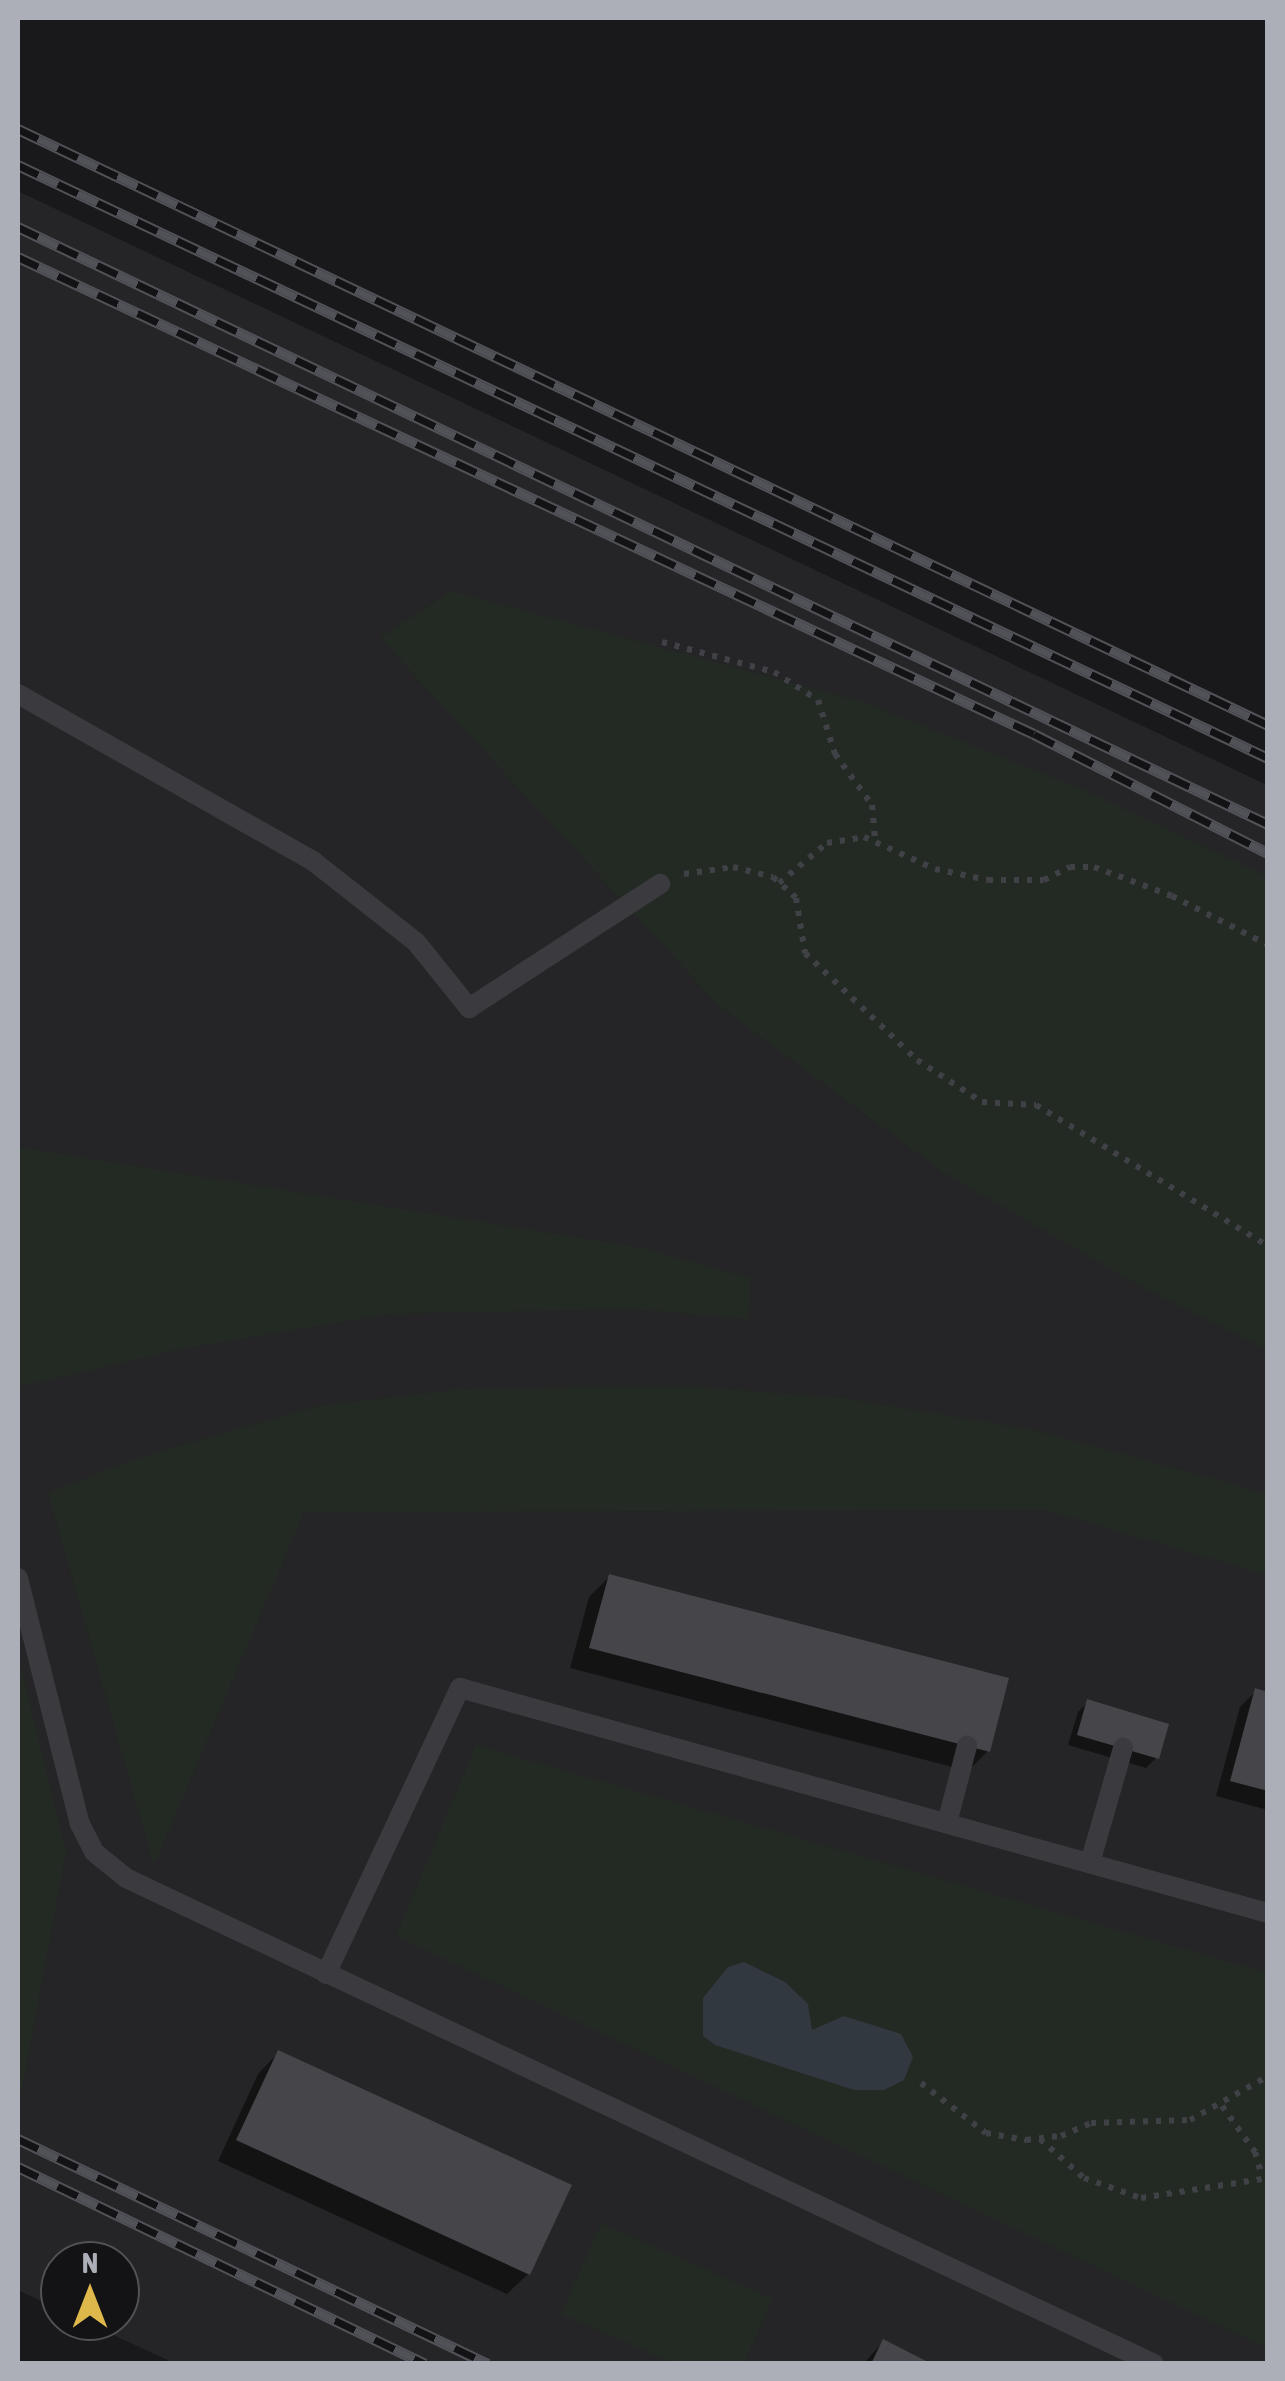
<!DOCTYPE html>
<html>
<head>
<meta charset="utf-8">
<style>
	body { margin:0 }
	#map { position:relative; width:1285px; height:2381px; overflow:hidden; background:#19181a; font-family:"Asap Condensed",sans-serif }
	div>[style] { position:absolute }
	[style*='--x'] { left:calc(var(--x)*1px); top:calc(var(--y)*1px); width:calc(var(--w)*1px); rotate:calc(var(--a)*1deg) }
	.built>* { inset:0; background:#252427 }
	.green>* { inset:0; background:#232a24 }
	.water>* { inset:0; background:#32383f }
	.shadow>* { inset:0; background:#0007 }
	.building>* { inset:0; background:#46454a }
	.path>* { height:6px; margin-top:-3px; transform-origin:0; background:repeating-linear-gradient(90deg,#404146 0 5px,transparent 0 13px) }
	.service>* { height:20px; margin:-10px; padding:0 10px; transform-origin:10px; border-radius:10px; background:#3a3a3f }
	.rail>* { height:11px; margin-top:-5.5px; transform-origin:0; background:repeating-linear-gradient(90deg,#131315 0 22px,#515258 0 44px); box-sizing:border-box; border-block:2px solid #515258 }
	span { translate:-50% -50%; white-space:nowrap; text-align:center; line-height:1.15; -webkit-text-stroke:9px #131315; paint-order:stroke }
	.frame { position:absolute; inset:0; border:20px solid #acafb8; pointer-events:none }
	.north { position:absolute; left:40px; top:2241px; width:100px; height:100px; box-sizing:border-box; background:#131315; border:2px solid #505156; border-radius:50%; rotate:0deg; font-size:28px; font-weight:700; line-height:40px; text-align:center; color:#acafb8 }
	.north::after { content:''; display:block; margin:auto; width:35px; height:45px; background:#dfb84b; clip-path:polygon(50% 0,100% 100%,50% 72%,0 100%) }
</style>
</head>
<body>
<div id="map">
	<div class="built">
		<i style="clip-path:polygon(18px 191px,1267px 785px,1267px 2363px,174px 2363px,83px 2321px,120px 2321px,120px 2261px,60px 2261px,60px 2310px,18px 2290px)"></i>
	</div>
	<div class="green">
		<i style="clip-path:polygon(451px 591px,863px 702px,1080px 788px,1267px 876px,1267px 1349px,1137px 1284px,944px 1173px,718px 1005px,380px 638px)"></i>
		<i style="clip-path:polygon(18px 1147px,643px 1248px,750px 1278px,749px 1319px,632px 1309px,389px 1314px,181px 1349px,18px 1387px)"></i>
		<i style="clip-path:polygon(684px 1386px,843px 1398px,1034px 1430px,1237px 1485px,1267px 1495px,1267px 1575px,1046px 1510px,304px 1512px,154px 1865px,48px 1493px,134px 1459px,318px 1406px,461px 1389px)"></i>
		<i style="clip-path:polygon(18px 1654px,66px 1852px,18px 2110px)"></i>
		<i style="clip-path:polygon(476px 1745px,1267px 1973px,1267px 2348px,396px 1936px)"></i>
		<i style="clip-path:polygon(601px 2223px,773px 2299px,744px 2363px,673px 2363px,561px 2314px)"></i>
	</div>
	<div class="water">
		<i style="clip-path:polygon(744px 1962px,785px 1982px,808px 2004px,812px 2030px,844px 2016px,901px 2034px,913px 2057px,904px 2080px,884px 2090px,854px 2090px,715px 2045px,703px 2036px,703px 1998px,728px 1967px)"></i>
	</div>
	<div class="shadow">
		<i style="clip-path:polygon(609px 1577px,988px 1751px,968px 1771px,570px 1668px,589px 1597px)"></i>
		<i style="clip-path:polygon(1256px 1691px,1268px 1694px,1268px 1810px,1216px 1796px,1240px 1707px)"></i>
		<i style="clip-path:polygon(1088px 1702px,1156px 1758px,1146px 1768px,1068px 1745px,1078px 1712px)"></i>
		<i style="clip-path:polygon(278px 2053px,528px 2274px,507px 2294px,218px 2161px,258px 2074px)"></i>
		<i style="clip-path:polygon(883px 2342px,927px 2364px,863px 2364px)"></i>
	</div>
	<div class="building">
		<i style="clip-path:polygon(609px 1574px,1009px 1678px,990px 1752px,589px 1648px)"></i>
		<i style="clip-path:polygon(1255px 1688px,1268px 1692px,1268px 1791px,1230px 1781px)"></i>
		<i style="clip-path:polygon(1087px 1699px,1169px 1724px,1159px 1759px,1077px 1735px)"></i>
		<i style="clip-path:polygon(278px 2050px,572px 2185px,530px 2275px,236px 2140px)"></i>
		<i style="clip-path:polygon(883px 2339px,932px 2364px,871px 2364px)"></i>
	</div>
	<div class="path">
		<i style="--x:662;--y:642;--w:116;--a:15"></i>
		<i style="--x:774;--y:672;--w:52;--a:32.5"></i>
		<i style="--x:818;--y:700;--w:57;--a:72.5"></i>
		<i style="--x:835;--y:754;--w:63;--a:54"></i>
		<i style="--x:872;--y:805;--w:36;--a:85"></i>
		<i style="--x:684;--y:874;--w:49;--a:-8.1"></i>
		<i style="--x:733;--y:867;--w:41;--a:14"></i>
		<i style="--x:773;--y:877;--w:31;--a:42"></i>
		<i style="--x:796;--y:898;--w:56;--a:80.7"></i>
		<i style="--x:805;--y:953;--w:155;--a:43.7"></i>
		<i style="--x:917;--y:1060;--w:77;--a:32.9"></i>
		<i style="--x:982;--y:1102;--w:54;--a:3.2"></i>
		<i style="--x:1036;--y:1105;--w:271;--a:31.3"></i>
		<i style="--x:779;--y:883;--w:62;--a:-39.8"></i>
		<i style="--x:827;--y:843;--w:37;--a:-9"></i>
		<i style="--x:864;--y:837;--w:78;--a:24.3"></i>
		<i style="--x:935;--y:869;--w:54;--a:11.7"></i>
		<i style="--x:988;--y:880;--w:56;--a:0"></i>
		<i style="--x:1044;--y:880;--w:29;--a:-27"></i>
		<i style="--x:1070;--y:867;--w:24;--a:0"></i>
		<i style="--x:1094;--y:867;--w:83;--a:20.4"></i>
		<i style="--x:1172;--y:896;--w:108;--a:27"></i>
		<i style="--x:921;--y:2083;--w:82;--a:37.6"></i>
		<i style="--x:986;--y:2133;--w:41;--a:9.9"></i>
		<i style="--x:1026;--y:2140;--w:35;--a:-7"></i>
		<i style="--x:1061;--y:2136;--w:33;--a:-23"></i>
		<i style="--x:1091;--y:2123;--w:99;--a:-1.7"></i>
		<i style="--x:1190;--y:2120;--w:90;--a:-29.4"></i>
		<i style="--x:1222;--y:2106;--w:57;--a:54.3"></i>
		<i style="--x:1255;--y:2152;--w:25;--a:74"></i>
		<i style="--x:1040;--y:2139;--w:59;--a:41.6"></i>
		<i style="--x:1084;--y:2178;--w:60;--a:19.3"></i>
		<i style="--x:1141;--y:2198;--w:129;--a:-8.9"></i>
	</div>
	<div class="service">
		<i style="--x:18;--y:694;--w:339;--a:29.5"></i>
		<i style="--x:313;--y:861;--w:131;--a:38.2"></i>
		<i style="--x:416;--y:942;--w:85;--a:51.2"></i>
		<i style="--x:469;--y:1008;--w:228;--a:-33"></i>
		<i style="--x:18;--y:1578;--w:254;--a:75.9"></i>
		<i style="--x:80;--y:1824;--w:31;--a:63"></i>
		<i style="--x:94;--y:1852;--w:41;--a:39.1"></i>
		<i style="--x:126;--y:1878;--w:1137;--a:25.3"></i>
		<i style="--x:947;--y:1823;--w:80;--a:-75.4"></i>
		<i style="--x:1090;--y:1863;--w:120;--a:-74"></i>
		<i style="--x:326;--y:1974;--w:316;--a:-64.9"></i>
		<i style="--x:460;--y:1688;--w:839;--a:15.56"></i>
	</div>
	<div class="rail">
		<i style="--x:18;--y:129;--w:1385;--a:25.49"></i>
		<i style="--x:18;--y:165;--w:1384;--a:25.38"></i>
		<i style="--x:18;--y:227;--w:1385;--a:25.53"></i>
		<i style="--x:18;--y:257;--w:1122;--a:25.15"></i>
		<i style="--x:1034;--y:734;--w:263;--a:27"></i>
		<i style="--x:18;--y:2139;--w:521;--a:25.58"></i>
		<i style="--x:18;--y:2167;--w:452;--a:25.8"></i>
	</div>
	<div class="frame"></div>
	<div class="north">N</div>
</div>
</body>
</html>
